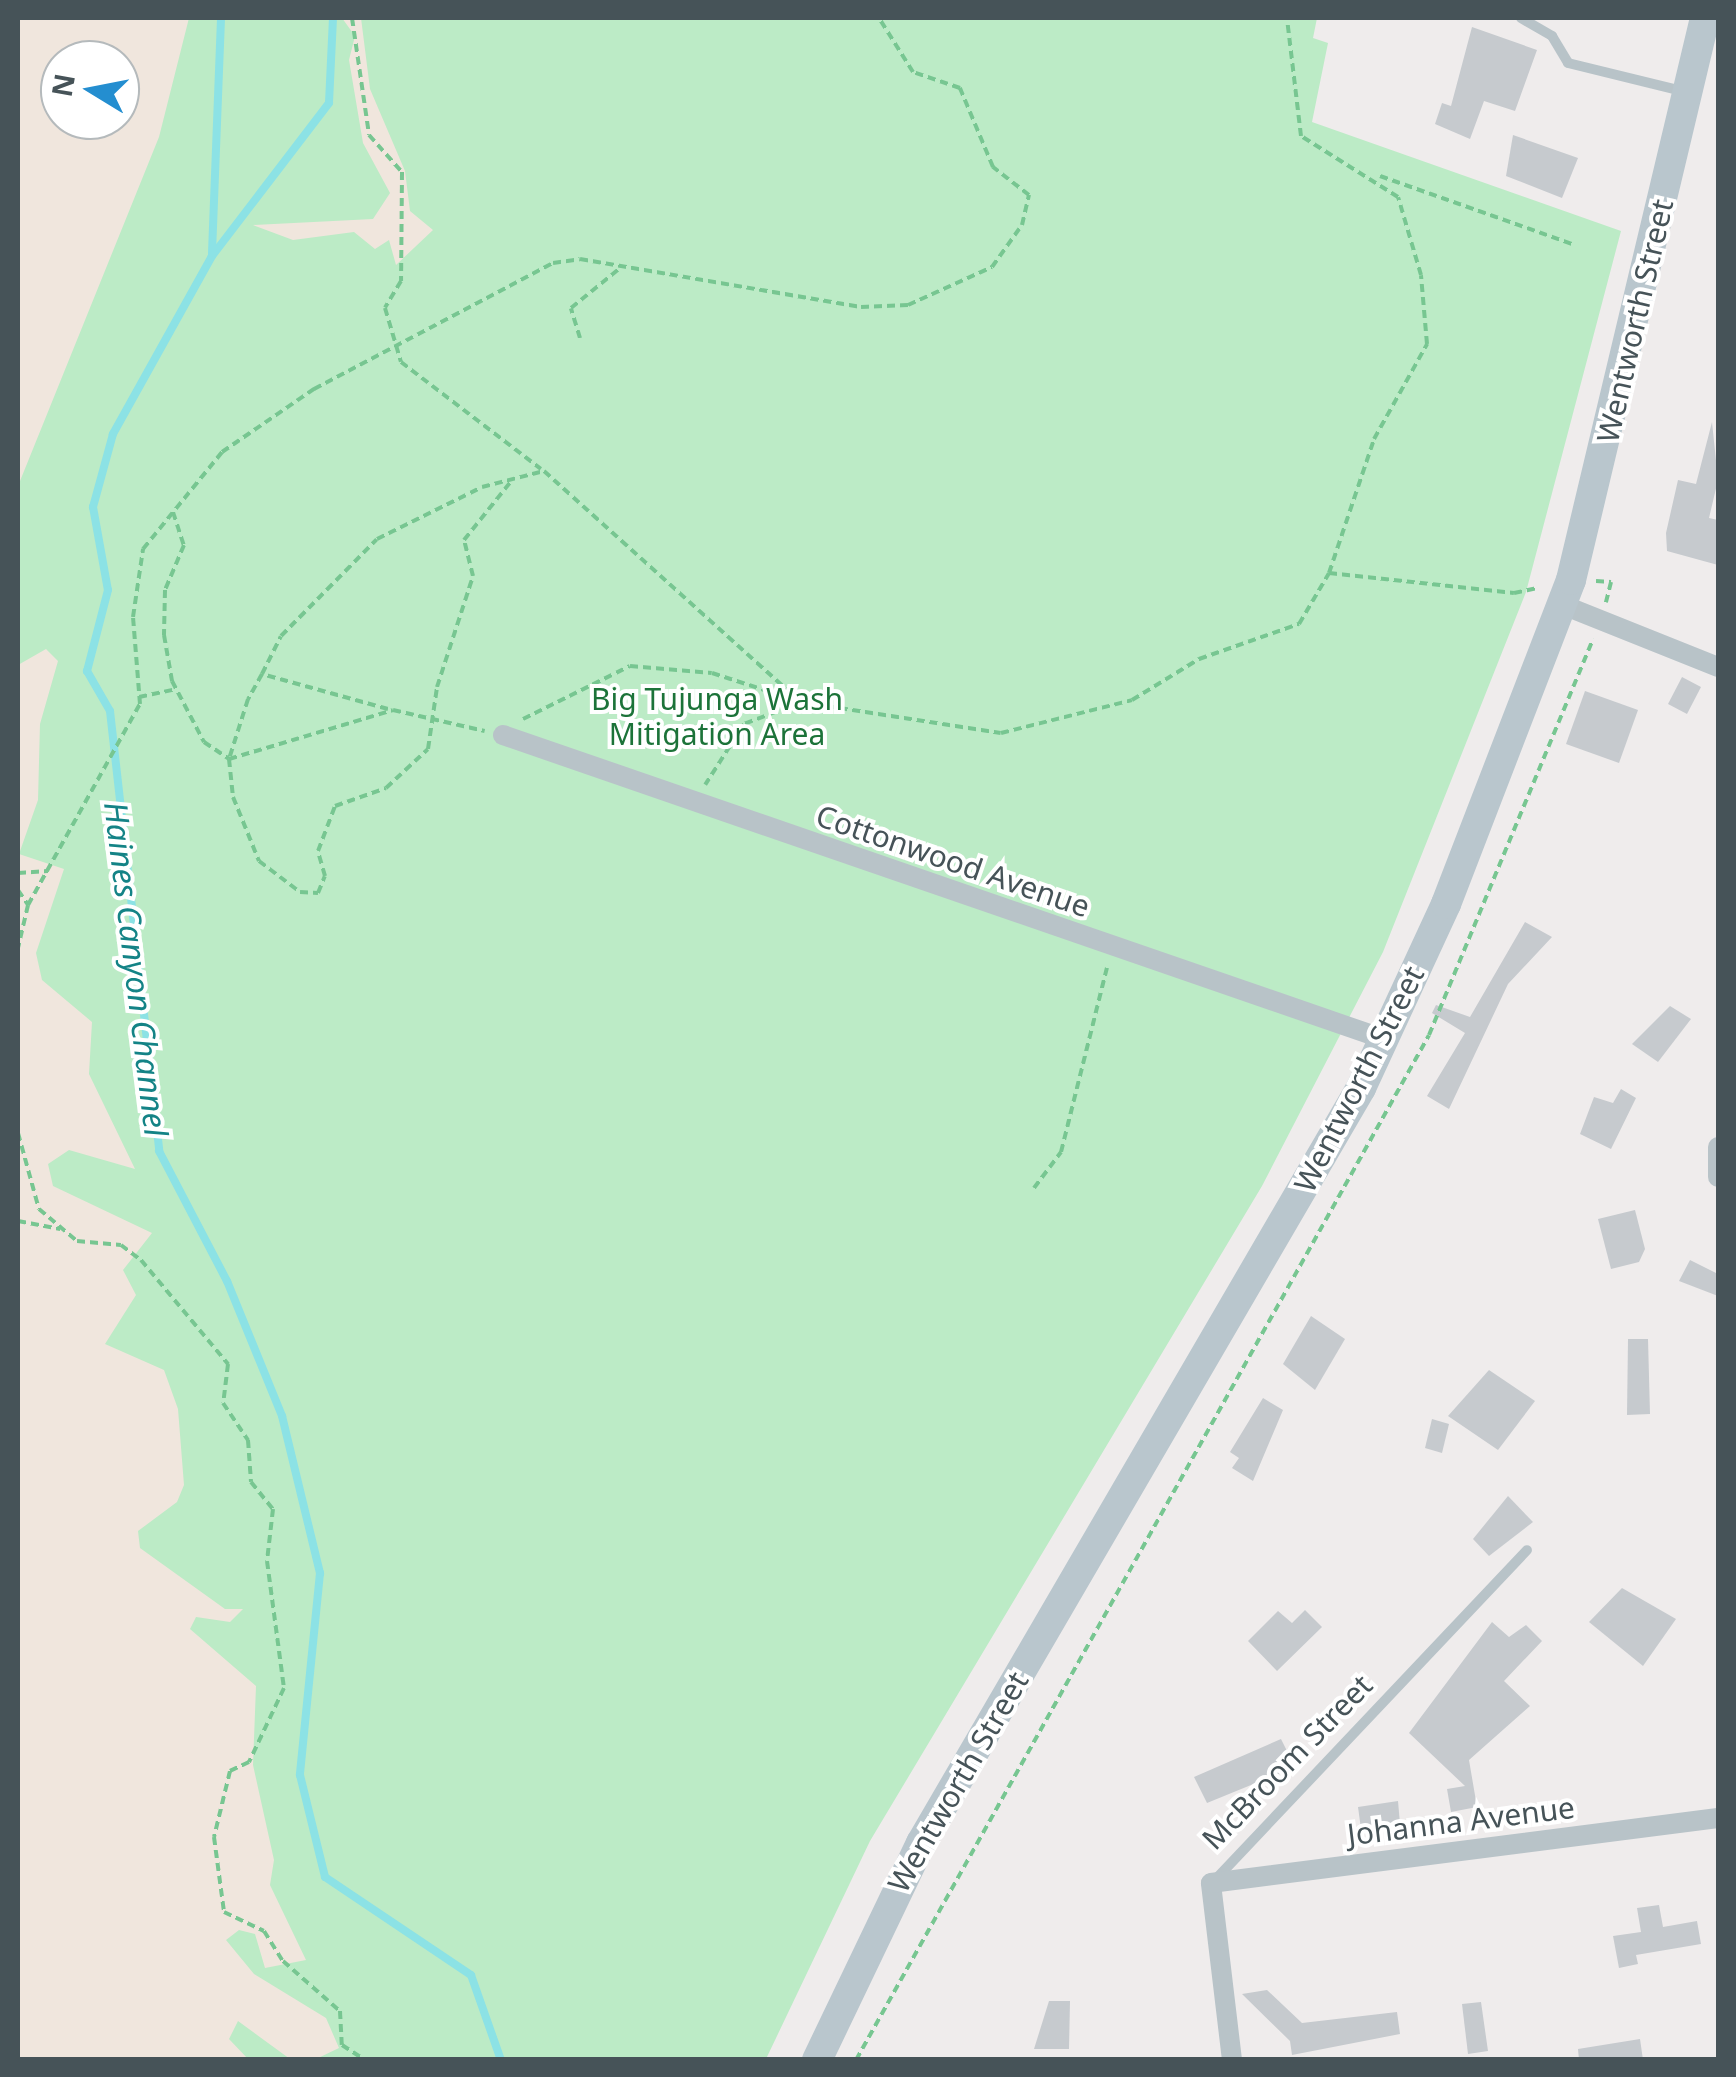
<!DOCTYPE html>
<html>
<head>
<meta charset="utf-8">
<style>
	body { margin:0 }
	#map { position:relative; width:1736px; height:2077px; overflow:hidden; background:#efecec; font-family:"Noto Sans",sans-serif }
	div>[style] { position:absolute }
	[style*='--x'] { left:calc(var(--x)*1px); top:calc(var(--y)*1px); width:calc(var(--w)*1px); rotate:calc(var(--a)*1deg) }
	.green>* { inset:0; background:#bcebc6 }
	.sand>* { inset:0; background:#f0e6dd }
	.stream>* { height:8px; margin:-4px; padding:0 4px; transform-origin:4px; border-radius:4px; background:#8ce2e5 }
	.building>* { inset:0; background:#c6cace }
	.path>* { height:4px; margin-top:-2px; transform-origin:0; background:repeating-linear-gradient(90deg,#77c691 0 8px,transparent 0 13px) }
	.lane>* { height:10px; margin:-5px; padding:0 5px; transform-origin:5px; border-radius:5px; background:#b8c3c8 }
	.street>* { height:20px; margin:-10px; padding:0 10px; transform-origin:10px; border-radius:10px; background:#b8c3c8 }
	.secondary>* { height:30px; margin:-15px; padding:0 15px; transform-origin:15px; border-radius:15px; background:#b9c6cd }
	span { translate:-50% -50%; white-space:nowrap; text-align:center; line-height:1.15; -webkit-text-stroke:8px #fff; paint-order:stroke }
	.street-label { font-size:30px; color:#465358 }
	.park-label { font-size:30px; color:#1c7339 }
	.water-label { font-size:32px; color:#148386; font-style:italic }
	.frame { position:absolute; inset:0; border:20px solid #465358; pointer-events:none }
	.north { position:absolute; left:40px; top:40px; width:100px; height:100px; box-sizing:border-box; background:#fff; border:2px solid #b5babc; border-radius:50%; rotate:280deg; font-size:28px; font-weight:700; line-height:40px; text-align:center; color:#465358 }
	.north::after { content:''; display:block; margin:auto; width:35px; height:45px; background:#248ed0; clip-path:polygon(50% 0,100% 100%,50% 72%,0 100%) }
</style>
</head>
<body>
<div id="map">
	<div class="green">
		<i style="clip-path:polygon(evenodd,18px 18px,1317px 18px,1313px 38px,1328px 43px,1312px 122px,1621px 231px,1526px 592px,1383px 952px,1262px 1186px,870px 1841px,766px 2059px,18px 2059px,18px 18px,60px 60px,120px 60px,120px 120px,60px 120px,60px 60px)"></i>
	</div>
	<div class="sand">
		<i style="clip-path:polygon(evenodd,18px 18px,189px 18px,159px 137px,18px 486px,18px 18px,60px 60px,120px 60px,120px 120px,60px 120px,60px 60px)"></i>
		<i style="clip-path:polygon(342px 18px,361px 18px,370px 89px,405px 171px,410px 211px,433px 230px,396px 265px,389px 240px,375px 249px,354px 232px,293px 240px,253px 225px,373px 219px,390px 193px,363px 143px,349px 60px,355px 36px)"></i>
		<i style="clip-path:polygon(46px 649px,58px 661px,40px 724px,38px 800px,19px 854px,64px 869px,36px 953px,42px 980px,92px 1022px,89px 1074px,135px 1169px,69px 1150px,48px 1164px,53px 1186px,152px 1233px,123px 1270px,136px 1295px,105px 1344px,164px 1370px,178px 1409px,184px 1485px,177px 1502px,138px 1531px,140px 1548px,225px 1609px,243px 1609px,230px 1622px,196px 1617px,190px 1629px,256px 1686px,253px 1765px,274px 1860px,270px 1885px,306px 1960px,265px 1968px,255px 1934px,239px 1930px,226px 1940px,254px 1974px,326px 2018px,339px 2048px,316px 2059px,290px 2059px,238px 2021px,229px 2039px,248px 2059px,18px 2059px,18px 665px)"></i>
	</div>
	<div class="stream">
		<i style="--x:333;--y:18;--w:85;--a:92.7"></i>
		<i style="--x:329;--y:103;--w:193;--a:127.4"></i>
		<i style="--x:212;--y:256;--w:204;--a:119.1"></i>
		<i style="--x:113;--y:434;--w:76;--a:105.3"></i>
		<i style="--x:93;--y:507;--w:84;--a:79.8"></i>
		<i style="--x:108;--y:590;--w:84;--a:104.5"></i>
		<i style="--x:87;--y:671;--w:46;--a:60.1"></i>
		<i style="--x:110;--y:711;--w:443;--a:83.6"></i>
		<i style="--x:159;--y:1151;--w:147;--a:62.4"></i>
		<i style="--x:227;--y:1281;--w:146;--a:67.8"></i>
		<i style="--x:282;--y:1416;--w:162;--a:76.4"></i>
		<i style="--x:320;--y:1573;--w:203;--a:95.7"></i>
		<i style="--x:300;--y:1775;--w:105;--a:76.2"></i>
		<i style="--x:325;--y:1877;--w:176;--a:33.9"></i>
		<i style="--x:471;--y:1975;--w:90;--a:70.6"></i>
		<i style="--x:212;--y:253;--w:235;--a:-87.8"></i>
	</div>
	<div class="building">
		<i style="clip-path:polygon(1472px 27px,1537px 50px,1515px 111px,1484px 101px,1470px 139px,1435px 124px,1442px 103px,1451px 106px)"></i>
		<i style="clip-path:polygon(1513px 135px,1578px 158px,1562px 198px,1506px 176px)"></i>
		<i style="clip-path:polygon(1712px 422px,1718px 480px,1709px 518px,1718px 520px,1718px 565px,1667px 551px,1666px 533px,1678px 480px,1696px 484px)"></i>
		<i style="clip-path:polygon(1682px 677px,1701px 687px,1687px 714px,1668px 704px)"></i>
		<i style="clip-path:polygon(1585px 691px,1638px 710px,1619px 763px,1566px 744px)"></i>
		<i style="clip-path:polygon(1525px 922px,1552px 937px,1508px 984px,1449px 1109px,1427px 1096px,1465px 1033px,1432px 1013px,1436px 1005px,1470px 1017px)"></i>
		<i style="clip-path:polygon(1670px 1006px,1691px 1019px,1658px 1062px,1632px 1044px)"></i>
		<i style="clip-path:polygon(1621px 1089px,1636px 1098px,1611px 1149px,1580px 1134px,1594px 1097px,1613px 1103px)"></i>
		<i style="clip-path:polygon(1635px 1210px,1645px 1249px,1639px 1262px,1611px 1269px,1598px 1219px)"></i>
		<i style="clip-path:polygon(1690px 1260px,1718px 1274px,1718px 1296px,1679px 1281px)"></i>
		<i style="clip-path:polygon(1311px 1316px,1345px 1339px,1315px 1390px,1283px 1364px)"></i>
		<i style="clip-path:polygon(1628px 1339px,1648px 1339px,1650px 1414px,1627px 1415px)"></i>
		<i style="clip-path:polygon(1489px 1370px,1535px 1401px,1498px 1450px,1448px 1416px)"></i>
		<i style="clip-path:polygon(1263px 1398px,1283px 1410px,1253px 1481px,1232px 1468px,1239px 1458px,1230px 1452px)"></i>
		<i style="clip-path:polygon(1432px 1419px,1449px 1424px,1442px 1453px,1425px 1448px)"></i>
		<i style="clip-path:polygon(1508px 1496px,1533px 1522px,1489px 1556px,1473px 1539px)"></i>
		<i style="clip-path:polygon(1622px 1588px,1676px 1619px,1643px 1666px,1589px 1622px)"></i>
		<i style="clip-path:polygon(1305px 1610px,1322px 1627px,1277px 1671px,1248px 1641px,1278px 1611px,1292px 1623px)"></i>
		<i style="clip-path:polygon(1492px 1622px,1509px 1637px,1526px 1625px,1542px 1641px,1504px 1681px,1530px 1706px,1469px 1760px,1477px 1807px,1451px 1812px,1447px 1789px,1465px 1786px,1409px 1733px)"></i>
		<i style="clip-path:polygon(1281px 1739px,1295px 1767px,1207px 1803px,1194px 1777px)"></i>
		<i style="clip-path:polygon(1398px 1801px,1400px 1824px,1361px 1829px,1358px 1807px)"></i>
		<i style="clip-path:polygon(1659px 1905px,1663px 1927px,1697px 1921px,1701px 1944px,1636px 1955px,1638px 1964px,1619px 1968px,1613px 1936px,1641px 1932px,1637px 1908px)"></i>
		<i style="clip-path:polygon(1267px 1990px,1302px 2023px,1397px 2012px,1400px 2034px,1292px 2055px,1290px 2041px,1242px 1994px)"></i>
		<i style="clip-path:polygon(1049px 2001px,1070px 2001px,1069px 2049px,1034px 2049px)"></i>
		<i style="clip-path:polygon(1481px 2002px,1488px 2051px,1468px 2054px,1462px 2004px)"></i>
		<i style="clip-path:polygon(1640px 2039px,1643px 2060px,1579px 2060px,1578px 2049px)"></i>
	</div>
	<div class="path">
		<i style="--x:352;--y:18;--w:118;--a:81.7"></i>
		<i style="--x:369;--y:135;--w:50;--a:48.3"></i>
		<i style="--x:402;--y:172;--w:109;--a:90.5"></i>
		<i style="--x:401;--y:281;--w:31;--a:121"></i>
		<i style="--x:385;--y:308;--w:56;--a:73.5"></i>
		<i style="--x:401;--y:362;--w:176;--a:37.4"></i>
		<i style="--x:1380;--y:176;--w:204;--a:19.5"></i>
		<i style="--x:580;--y:338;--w:31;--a:-107"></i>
		<i style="--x:571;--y:308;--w:63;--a:-39.2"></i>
		<i style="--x:173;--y:512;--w:35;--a:72"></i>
		<i style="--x:184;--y:545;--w:49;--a:112.9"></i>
		<i style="--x:165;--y:590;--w:45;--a:91.3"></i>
		<i style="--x:164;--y:635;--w:47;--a:80.1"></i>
		<i style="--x:172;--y:681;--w:69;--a:62.3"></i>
		<i style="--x:204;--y:742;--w:30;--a:34"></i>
		<i style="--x:229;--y:759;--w:171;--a:-16.6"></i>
		<i style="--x:393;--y:710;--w:94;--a:12.9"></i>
		<i style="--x:1329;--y:573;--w:186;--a:6.2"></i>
		<i style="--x:1514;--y:593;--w:25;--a:-12"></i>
		<i style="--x:1596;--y:581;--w:15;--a:4"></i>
		<i style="--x:1611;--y:582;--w:21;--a:104"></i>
		<i style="--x:262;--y:674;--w:42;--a:-63.4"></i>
		<i style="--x:281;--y:636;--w:136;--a:-45.3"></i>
		<i style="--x:377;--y:539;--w:117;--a:-26.3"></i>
		<i style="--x:482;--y:487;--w:64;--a:-14.5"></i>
		<i style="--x:544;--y:471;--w:346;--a:42"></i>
		<i style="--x:801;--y:702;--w:202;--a:8.8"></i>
		<i style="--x:1001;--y:733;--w:135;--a:-14.1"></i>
		<i style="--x:1132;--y:700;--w:79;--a:-31.5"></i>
		<i style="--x:1199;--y:659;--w:106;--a:-19.3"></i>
		<i style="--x:1299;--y:624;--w:59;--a:-59.5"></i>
		<i style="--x:1329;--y:573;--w:141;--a:-71.4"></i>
		<i style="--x:1374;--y:439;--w:109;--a:-60.8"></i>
		<i style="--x:1427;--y:344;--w:69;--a:-95"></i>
		<i style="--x:1421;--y:275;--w:81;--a:-106.4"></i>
		<i style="--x:1398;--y:197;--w:115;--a:-147.8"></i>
		<i style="--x:1301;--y:136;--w:119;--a:-96.8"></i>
		<i style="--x:139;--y:697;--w:38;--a:-12"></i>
		<i style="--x:388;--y:709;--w:131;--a:-164.5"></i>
		<i style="--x:262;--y:674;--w:29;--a:119"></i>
		<i style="--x:248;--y:699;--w:63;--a:107.6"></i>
		<i style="--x:229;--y:759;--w:38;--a:84"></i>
		<i style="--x:233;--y:797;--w:69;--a:67.9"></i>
		<i style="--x:259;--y:861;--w:51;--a:37.1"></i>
		<i style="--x:300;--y:892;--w:18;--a:3"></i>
		<i style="--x:318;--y:893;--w:18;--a:-68"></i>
		<i style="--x:325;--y:876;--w:26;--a:-106"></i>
		<i style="--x:318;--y:851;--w:48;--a:-69.3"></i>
		<i style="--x:335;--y:806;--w:54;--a:-19.4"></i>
		<i style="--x:386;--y:788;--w:57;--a:-42.9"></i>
		<i style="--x:428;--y:749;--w:63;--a:-81.7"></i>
		<i style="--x:437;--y:687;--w:117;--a:-72"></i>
		<i style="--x:473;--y:576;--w:37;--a:-104"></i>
		<i style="--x:464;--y:540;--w:77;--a:-51.3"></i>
		<i style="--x:523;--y:719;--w:119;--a:-26.4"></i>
		<i style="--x:630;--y:666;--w:82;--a:4.9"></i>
		<i style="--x:712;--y:673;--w:94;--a:18"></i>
		<i style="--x:801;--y:702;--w:61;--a:158.9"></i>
		<i style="--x:744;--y:724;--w:72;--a:122.6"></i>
		<i style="--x:18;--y:873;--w:30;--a:-4"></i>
		<i style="--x:18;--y:890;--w:18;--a:56"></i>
		<i style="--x:28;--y:905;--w:44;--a:103.1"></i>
		<i style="--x:28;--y:905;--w:230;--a:-60.9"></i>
		<i style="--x:140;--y:704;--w:87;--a:-94.6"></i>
		<i style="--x:133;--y:617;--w:69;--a:-81.6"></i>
		<i style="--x:143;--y:549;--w:125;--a:-50.8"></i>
		<i style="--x:222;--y:452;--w:112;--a:-34.4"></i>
		<i style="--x:314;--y:389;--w:270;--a:-27.8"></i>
		<i style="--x:553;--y:263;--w:27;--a:-8"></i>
		<i style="--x:580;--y:259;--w:285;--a:9.7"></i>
		<i style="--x:861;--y:307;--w:47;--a:-2.4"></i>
		<i style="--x:908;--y:305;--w:92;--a:-24.3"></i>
		<i style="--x:992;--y:267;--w:52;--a:-54.5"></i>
		<i style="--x:1022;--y:225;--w:31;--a:-77"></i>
		<i style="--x:1029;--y:195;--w:46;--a:-142.1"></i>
		<i style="--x:993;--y:167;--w:86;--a:-112.7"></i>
		<i style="--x:960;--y:88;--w:50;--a:-161.2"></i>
		<i style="--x:913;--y:72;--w:64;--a:-122.2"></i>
		<i style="--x:18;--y:1133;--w:79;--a:74.6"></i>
		<i style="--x:39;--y:1209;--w:50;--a:40.1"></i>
		<i style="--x:77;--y:1241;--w:44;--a:5.2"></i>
		<i style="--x:121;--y:1245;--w:25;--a:37"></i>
		<i style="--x:141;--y:1260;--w:136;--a:50.1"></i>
		<i style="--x:228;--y:1364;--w:39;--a:97"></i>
		<i style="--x:223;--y:1403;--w:45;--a:56"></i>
		<i style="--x:248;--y:1440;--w:42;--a:85.9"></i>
		<i style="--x:251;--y:1482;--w:35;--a:51"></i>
		<i style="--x:273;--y:1509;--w:52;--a:96.6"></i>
		<i style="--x:267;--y:1561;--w:128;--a:82.4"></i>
		<i style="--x:284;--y:1688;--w:82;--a:115.3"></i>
		<i style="--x:249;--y:1762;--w:21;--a:155"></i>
		<i style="--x:230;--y:1771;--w:68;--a:103.6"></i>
		<i style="--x:214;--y:1837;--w:76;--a:82.4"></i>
		<i style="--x:224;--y:1912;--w:44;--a:25.4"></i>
		<i style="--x:264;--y:1931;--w:36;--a:58"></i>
		<i style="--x:283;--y:1961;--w:76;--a:41.3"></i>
		<i style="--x:340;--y:2011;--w:34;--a:87"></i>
		<i style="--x:342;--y:2045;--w:27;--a:33"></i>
		<i style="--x:1034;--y:1188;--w:45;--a:-53.1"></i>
		<i style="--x:1061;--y:1152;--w:190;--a:-76"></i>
		<i style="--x:18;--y:1221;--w:43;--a:10.8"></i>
		<i style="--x:856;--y:2060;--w:1174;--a:-60.79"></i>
		<i style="--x:1429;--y:1035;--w:429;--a:-67.5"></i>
	</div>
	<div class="lane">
		<i style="--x:1521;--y:18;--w:36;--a:30"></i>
		<i style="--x:1552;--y:36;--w:31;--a:59"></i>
		<i style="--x:1568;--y:63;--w:117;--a:13.8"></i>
		<i style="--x:1215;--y:1880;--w:454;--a:-46.6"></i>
	</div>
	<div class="street">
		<i style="--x:1563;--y:605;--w:167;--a:21.8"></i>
		<i style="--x:503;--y:735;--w:932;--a:19.04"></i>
		<i style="--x:1718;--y:1147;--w:30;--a:90"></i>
		<i style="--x:1232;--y:2060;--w:178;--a:-96.8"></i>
		<i style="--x:1211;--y:1883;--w:511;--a:-7.31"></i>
	</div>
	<div class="secondary">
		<i style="--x:817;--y:2060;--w:241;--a:-64.4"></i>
		<i style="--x:921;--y:1843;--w:874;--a:-59.77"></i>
		<i style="--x:1361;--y:1088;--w:203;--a:-65.2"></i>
		<i style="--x:1446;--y:904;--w:347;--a:-68.9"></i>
		<i style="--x:1571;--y:580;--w:578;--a:-76.59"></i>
	</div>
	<div class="street-label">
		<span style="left:1635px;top:321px;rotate:-77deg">Wentworth Street</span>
		<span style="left:953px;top:861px;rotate:19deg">Cottonwood Avenue</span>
		<span style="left:1359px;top:1079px;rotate:-63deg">Wentworth Street</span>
		<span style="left:1287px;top:1762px;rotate:-46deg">McBroom Street</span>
		<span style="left:958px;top:1782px;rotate:-60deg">Wentworth Street</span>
		<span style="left:1461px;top:1821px;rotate:-7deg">Johanna Avenue</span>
	</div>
	<div class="park-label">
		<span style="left:717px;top:716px">Big Tujunga Wash<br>Mitigation Area</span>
	</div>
	<div class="water-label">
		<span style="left:136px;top:969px;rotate:83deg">Haines Canyon Channel</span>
	</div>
	<div class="frame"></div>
	<div class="north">N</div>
</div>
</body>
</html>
